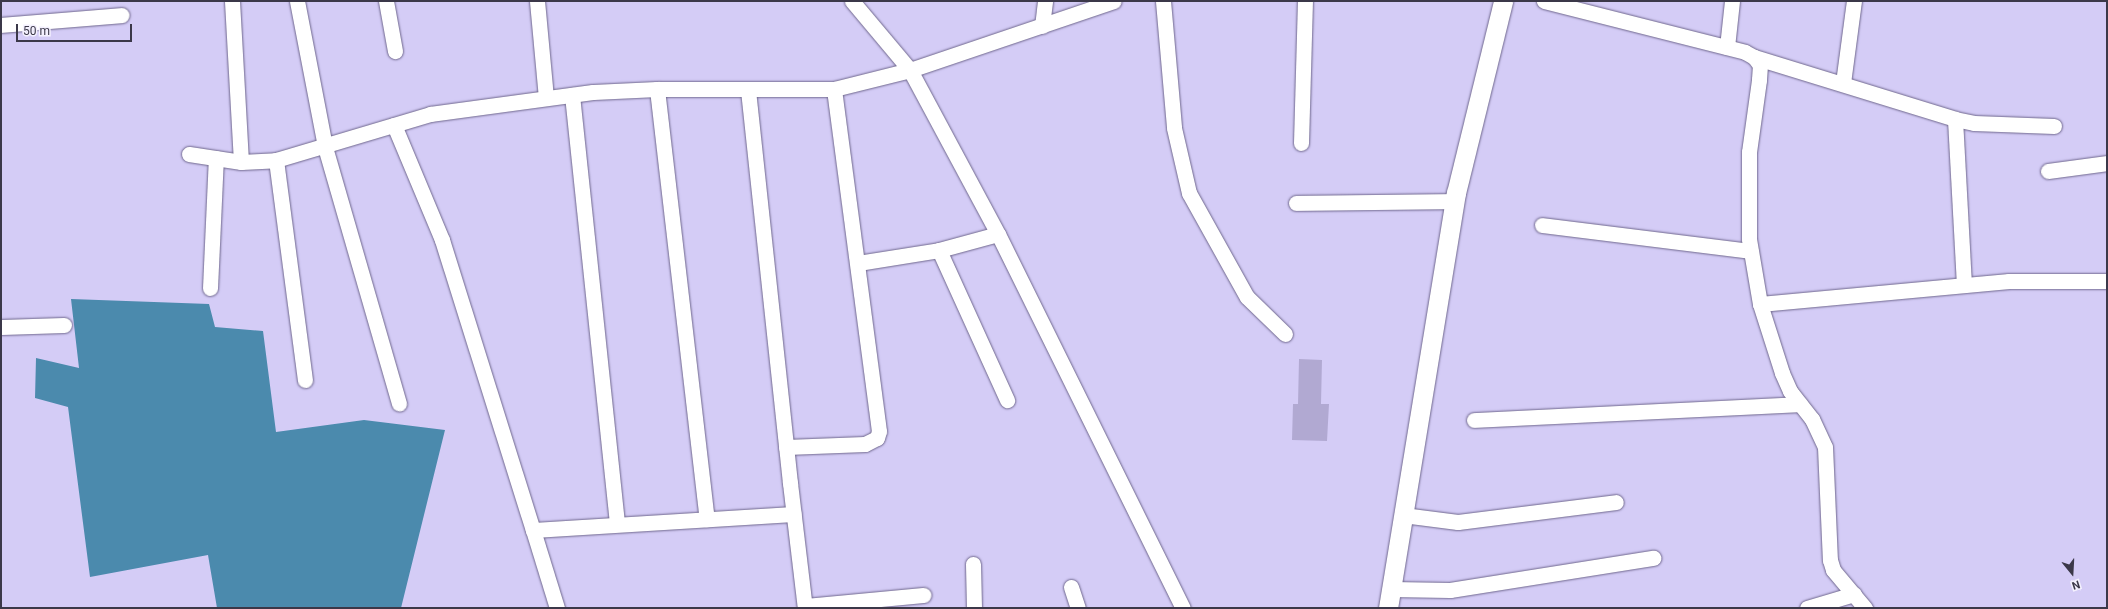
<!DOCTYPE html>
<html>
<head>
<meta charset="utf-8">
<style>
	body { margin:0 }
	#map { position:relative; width:2108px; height:609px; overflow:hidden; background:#d4ccf6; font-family:Roboto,sans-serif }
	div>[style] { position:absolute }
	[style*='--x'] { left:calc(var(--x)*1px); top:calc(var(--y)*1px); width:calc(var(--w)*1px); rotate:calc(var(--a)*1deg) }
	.water>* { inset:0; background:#4b8aad }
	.building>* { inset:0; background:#b1a9d2 }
	.roads { filter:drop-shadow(0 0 1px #6f678d) drop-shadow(0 0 1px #6f678d) }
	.minor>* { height:15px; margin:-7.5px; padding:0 7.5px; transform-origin:7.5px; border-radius:7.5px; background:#fff }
	.tertiary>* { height:19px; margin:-9.5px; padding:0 9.5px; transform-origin:9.5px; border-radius:9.5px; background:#fff }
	span { translate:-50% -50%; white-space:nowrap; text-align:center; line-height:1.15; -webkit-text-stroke:3px #f4f1fe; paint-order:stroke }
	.frame { position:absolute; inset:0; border:2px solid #3b3849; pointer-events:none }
	.north { position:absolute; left:2052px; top:553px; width:40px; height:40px; -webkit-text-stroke:3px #f4f1fe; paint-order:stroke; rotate:162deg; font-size:11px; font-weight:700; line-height:16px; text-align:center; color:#3b3849 }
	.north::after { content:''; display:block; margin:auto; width:14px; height:18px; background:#3b3849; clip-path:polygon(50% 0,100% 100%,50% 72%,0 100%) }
	.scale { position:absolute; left:16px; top:24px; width:116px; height:18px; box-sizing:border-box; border:2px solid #3b3849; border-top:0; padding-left:5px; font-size:12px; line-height:14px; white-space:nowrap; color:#3b3849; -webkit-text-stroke:3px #f4f1fe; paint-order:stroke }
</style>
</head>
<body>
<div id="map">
	<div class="water">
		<i style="clip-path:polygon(71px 299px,209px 304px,215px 327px,263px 331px,276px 432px,364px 420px,445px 430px,401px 608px,217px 608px,208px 555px,90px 577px,68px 407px,35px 398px,36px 358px,79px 368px)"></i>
	</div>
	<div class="building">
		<i style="clip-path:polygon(1299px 359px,1322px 360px,1321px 404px,1329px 404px,1327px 441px,1292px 440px,1293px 404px,1298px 404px)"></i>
	</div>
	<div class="roads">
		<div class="minor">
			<i style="--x:232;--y:1;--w:161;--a:86.8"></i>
			<i style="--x:297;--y:1;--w:149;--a:79.1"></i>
			<i style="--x:325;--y:147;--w:267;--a:73.9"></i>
			<i style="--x:386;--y:1;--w:51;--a:79.8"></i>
			<i style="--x:537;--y:1;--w:97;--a:84.7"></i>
			<i style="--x:852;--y:1;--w:90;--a:50"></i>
			<i style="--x:910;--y:70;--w:186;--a:61.8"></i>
			<i style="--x:998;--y:234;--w:417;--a:63.7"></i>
			<i style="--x:1163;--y:1;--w:127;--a:85"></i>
			<i style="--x:1174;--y:128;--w:67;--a:77"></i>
			<i style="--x:1189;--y:193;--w:119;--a:60.9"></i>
			<i style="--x:1247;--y:297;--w:53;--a:44.2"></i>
			<i style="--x:1544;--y:1;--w:207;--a:14.2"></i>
			<i style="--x:1745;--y:52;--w:10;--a:29"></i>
			<i style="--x:1754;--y:57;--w:10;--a:53"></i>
			<i style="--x:1760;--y:65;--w:15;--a:94"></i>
			<i style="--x:1759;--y:80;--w:73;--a:97.9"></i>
			<i style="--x:1749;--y:152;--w:87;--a:90"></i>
			<i style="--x:1749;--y:239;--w:66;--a:80.4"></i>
			<i style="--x:1760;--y:304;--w:250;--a:-5.3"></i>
			<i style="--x:2009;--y:281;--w:98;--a:0"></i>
			<i style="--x:1;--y:25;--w:121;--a:-4.7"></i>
			<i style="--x:1042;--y:26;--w:25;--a:-83"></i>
			<i style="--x:1727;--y:47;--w:46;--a:-83.8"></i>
			<i style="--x:1754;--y:57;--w:210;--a:17.1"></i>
			<i style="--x:1955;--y:119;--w:19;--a:12"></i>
			<i style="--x:1974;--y:123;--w:80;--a:2.1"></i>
			<i style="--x:1843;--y:83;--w:83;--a:-82.4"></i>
			<i style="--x:657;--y:89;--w:433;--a:83.4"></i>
			<i style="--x:748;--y:90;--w:395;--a:83.9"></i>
			<i style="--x:790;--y:483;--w:126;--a:83.2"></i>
			<i style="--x:572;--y:95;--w:431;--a:84"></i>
			<i style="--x:1955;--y:119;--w:166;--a:86.9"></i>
			<i style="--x:394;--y:125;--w:125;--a:67.3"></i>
			<i style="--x:442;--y:240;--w:304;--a:72.6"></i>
			<i style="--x:533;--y:530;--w:261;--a:-3.5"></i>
			<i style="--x:1301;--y:143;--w:142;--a:-88.4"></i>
			<i style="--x:189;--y:154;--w:53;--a:8.7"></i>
			<i style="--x:241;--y:162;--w:35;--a:-3"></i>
			<i style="--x:276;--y:160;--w:161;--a:-16.6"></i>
			<i style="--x:430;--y:114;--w:164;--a:-7.7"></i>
			<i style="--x:593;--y:92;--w:64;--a:-2.7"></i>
			<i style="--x:657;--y:89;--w:177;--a:0"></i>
			<i style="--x:834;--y:89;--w:78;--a:-14"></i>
			<i style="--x:910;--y:70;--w:215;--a:-18.7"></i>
			<i style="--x:276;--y:160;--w:222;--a:82.5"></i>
			<i style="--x:2048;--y:171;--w:60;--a:-7.7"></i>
			<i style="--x:1296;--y:203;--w:158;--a:-0.7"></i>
			<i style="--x:1542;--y:225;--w:210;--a:7.1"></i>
			<i style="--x:939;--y:250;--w:165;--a:65.6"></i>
			<i style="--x:858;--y:263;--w:82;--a:-9.1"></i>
			<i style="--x:939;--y:250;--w:61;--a:-15.2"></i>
			<i style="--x:210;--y:288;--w:130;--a:-87.4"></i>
			<i style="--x:1760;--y:304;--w:72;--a:72.3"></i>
			<i style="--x:1782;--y:373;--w:20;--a:66"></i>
			<i style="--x:1790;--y:391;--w:36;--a:52"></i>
			<i style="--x:1812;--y:419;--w:31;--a:65"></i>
			<i style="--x:1825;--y:447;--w:113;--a:87.5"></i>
			<i style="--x:1830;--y:560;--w:10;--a:73"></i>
			<i style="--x:1833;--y:570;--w:50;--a:49.9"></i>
			<i style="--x:1;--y:327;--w:63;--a:-1.8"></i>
			<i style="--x:1474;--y:420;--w:326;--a:-2.8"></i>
			<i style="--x:786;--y:447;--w:79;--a:-2.2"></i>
			<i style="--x:865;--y:444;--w:13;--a:-27"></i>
			<i style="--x:877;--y:438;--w:7;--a:-74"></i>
			<i style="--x:879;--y:431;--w:345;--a:-97.5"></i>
			<i style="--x:1403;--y:515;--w:55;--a:7.3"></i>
			<i style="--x:1458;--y:522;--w:159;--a:-7.2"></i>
			<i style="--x:533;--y:530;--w:82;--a:72.9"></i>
			<i style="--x:973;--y:564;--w:44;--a:88.7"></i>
			<i style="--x:1071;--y:587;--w:22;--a:72"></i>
			<i style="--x:1391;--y:589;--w:59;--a:1"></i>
			<i style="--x:1450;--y:590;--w:206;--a:-9"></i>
			<i style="--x:805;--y:606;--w:119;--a:-5.3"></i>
			<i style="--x:1807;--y:608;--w:49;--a:-16.6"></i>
		</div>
		<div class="tertiary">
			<i style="--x:1388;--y:608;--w:421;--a:-80.7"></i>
			<i style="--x:1456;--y:193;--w:198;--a:-76.2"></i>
		</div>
	</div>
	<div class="frame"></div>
	<div class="north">N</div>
	<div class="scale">50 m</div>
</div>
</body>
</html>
